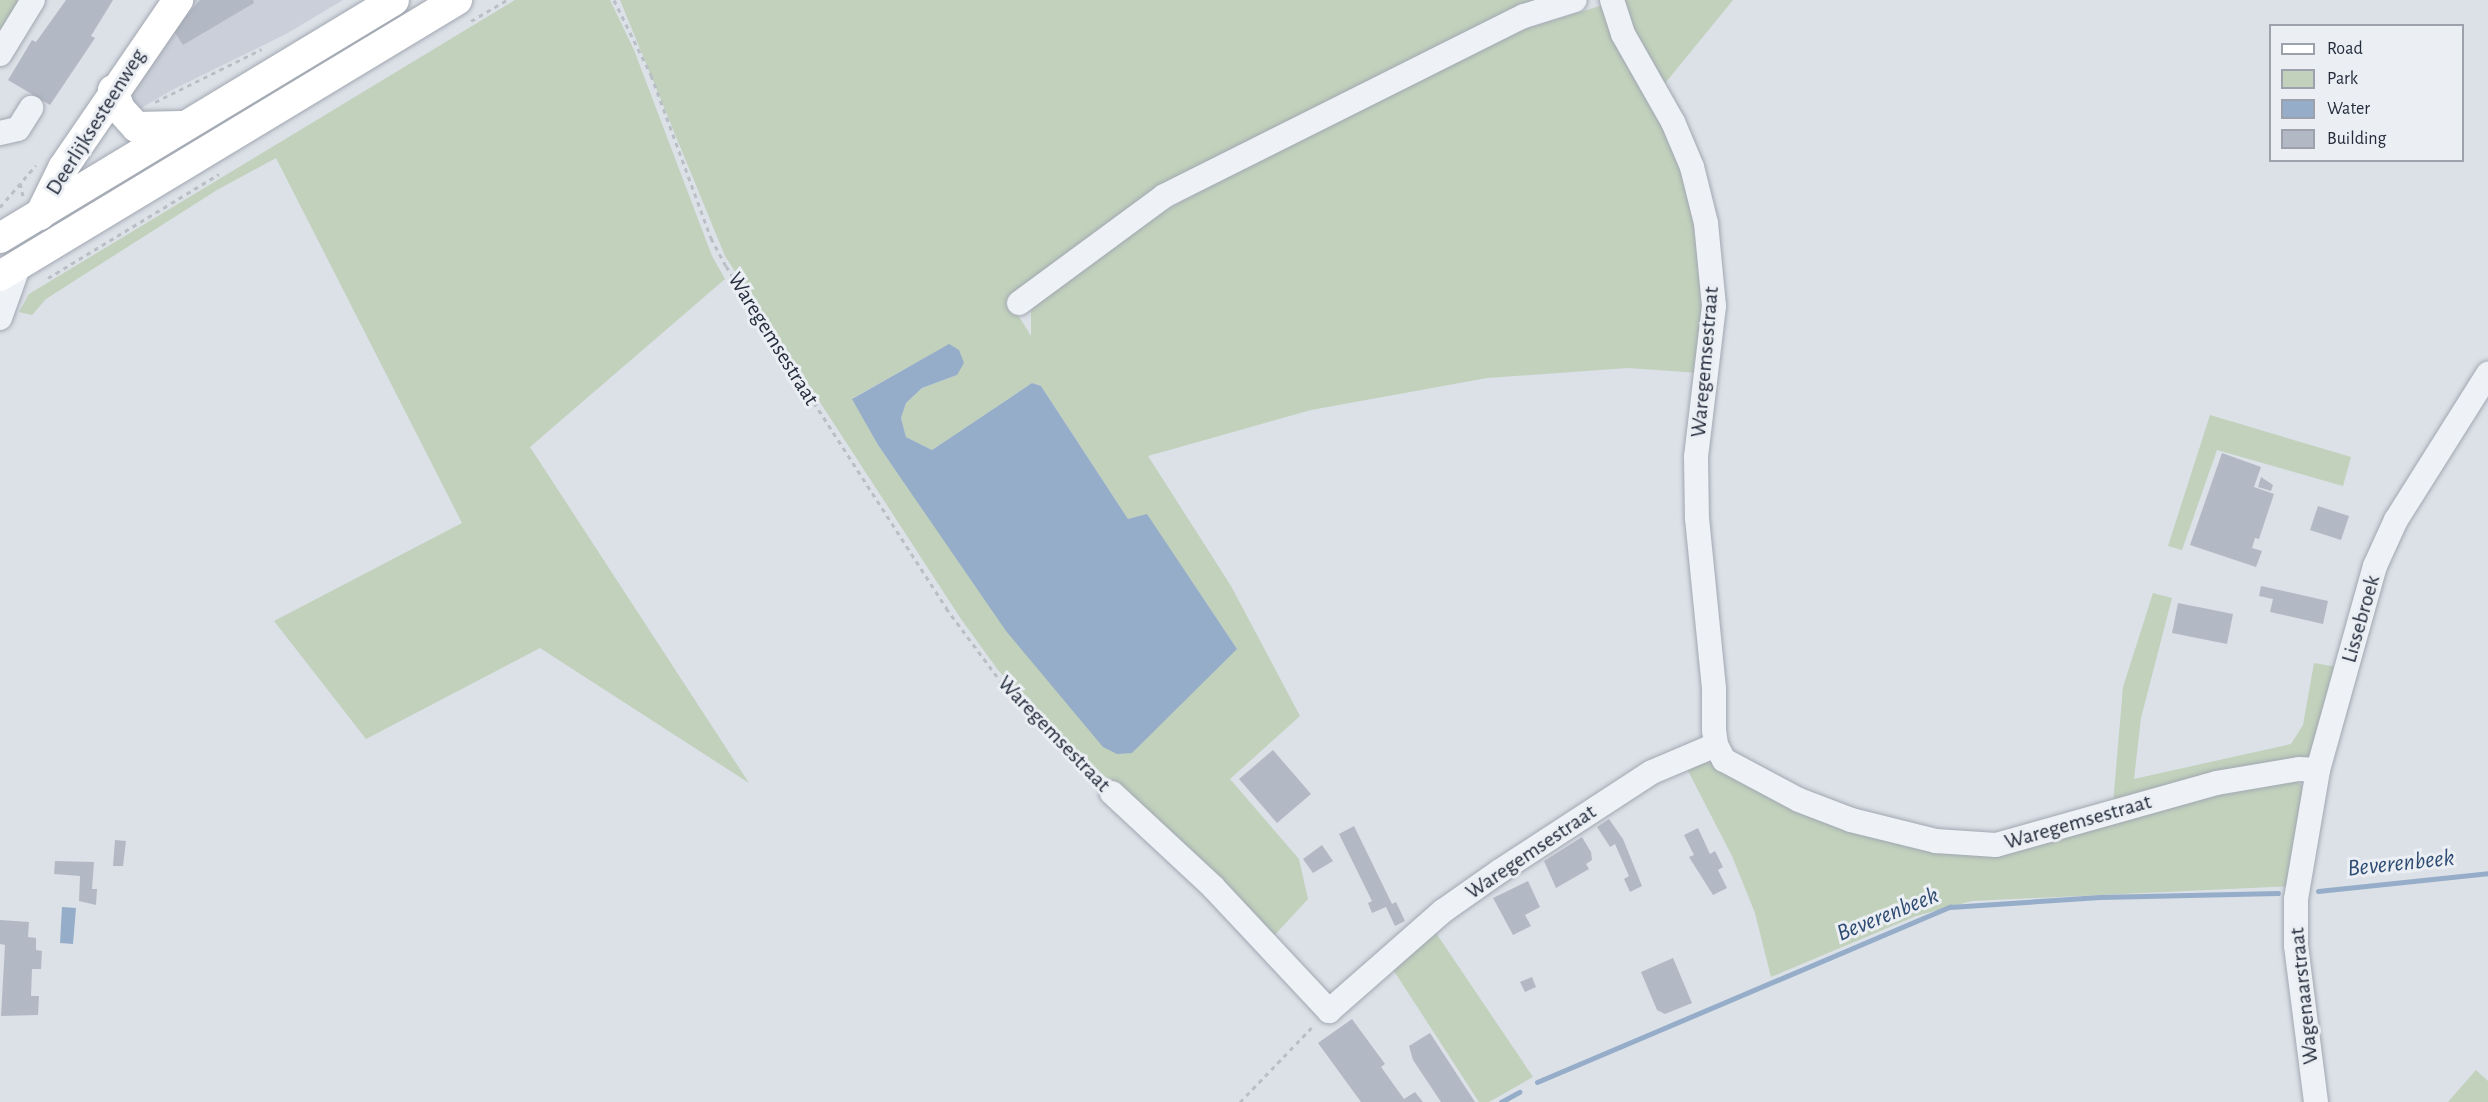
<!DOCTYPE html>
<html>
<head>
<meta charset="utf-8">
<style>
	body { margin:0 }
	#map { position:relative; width:2488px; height:1102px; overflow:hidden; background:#dce0e7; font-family:"Alegreya Sans",sans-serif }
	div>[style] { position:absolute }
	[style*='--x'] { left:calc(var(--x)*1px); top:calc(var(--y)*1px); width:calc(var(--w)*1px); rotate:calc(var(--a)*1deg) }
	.built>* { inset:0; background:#cacfd9 }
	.green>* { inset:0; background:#c1d1bc }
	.water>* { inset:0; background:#95adc9 }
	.stream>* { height:5px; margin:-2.5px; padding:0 2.5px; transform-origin:2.5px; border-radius:2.5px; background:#95adc9 }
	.building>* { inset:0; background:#b3b9c4 }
	.path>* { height:3px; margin-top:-1.5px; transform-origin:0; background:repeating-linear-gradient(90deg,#babec5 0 4.5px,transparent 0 9px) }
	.roads { filter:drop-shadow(0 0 2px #a1a7b1) drop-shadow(0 0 2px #a1a7b1) }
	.minor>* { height:24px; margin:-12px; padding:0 12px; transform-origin:12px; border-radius:12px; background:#eef1f5 }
	.major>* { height:30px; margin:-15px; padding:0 15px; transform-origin:15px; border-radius:15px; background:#fff }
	span { translate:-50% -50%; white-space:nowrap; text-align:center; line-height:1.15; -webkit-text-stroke:6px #ebeff4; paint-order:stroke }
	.street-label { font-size:22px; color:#252d3d }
	.water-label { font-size:24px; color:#2e4b72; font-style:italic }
	.legend { position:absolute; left:2269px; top:24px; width:195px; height:138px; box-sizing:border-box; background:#ebeff4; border:2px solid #9ca1ab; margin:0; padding:8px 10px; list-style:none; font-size:18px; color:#252d3d }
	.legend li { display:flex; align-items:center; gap:12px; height:30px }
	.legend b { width:30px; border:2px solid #9ca1ab }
</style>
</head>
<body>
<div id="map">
	<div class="built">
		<i style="clip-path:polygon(188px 0,343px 0,286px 34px,172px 90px,143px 107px,136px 115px,126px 102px)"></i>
	</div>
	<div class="green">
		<i style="clip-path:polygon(0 0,22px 0,0 36px)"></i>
		<i style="clip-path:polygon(515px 0,610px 0,634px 50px,712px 256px,725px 279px,530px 447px,749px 783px,540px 648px,366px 739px,274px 621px,462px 523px,276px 158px,217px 190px,74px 281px,46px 299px,32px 315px,19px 312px,29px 294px)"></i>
		<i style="clip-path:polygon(evenodd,620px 0,1540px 0,1442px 43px,1343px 95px,1008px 299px,1031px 336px,1031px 310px,1047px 294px,1150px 220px,1264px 153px,1516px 32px,1603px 5px,1670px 131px,1696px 205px,1707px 282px,1699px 373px,1628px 368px,1487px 378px,1311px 410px,1148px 456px,1231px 586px,1300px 716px,1230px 779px,1299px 859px,1308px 899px,1271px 939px,1188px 853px,1043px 719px,998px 670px,961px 619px,725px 256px,620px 0,948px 345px,957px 375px,922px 388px,906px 403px,901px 418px,906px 437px,932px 450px,1032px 383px,1041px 386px,1128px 519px,1147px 515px,1237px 649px,936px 528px,878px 445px,853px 398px,948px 345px)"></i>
		<i style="clip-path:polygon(1620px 0,1733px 0,1662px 87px,1644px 59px)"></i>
		<i style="clip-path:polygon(2210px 415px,2351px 457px,2343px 486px,2217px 450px,2182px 550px,2168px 546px)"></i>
		<i style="clip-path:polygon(2153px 593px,2172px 598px,2141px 718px,2134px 779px,2291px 744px,2303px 725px,2314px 663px,2337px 667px,2317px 744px,2308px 756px,2113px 804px,2123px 687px)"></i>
		<i style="clip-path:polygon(1689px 762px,1713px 763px,1958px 849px,2294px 779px,2302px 786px,2306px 801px,2292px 886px,1972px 901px,1916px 916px,1771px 977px,1755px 913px,1732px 856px,1686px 767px)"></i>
		<i style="clip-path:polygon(1434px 930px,1533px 1077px,1489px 1102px,1479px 1102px,1392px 968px)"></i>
		<i style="clip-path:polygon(2476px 1070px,2488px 1081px,2488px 1102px,2448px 1102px)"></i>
	</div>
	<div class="water">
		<i style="clip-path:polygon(949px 344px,959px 350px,964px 363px,957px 375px,922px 388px,906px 403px,901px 418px,906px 437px,932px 450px,1032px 383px,1041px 386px,1128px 519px,1147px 514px,1237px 649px,1132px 753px,1117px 754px,1103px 747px,1006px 631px,878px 445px,852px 399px)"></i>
		<i style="clip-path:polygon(62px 907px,76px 908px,73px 944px,60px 943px)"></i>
	</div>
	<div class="stream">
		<i style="--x:2318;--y:891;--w:171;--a:-6"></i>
		<i style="--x:1537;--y:1082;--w:449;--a:-23"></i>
		<i style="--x:1950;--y:907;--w:150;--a:-3.8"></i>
		<i style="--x:2100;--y:897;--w:178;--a:-1.3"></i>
		<i style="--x:1501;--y:1102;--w:21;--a:-29"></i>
	</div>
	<div class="building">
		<i style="clip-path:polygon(66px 0,113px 0,91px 36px,95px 38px,50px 105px,8px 80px,32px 40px,36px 42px)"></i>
		<i style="clip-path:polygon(200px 0,253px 0,254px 3px,183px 45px,174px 31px)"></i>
		<i style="clip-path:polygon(2222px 453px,2261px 467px,2254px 487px,2274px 494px,2259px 539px,2255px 538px,2252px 548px,2262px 551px,2256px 567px,2190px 545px)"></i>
		<i style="clip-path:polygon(2261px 477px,2273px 485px,2271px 491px,2258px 487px)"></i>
		<i style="clip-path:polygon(2318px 506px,2349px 516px,2341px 540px,2310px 530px)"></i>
		<i style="clip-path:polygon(2261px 586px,2328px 601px,2323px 624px,2270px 612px,2273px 599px,2259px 596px)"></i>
		<i style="clip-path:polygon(2178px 603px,2233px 614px,2227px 644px,2172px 633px)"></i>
		<i style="clip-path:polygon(1273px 750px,1311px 794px,1277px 823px,1239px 779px)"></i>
		<i style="clip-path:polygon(1609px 819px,1623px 839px,1642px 886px,1630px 892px,1624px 879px,1629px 876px,1615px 844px,1610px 847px,1597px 827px)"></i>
		<i style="clip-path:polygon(1354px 826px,1392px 904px,1396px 902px,1405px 921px,1395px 926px,1386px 907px,1372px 913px,1368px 903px,1372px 901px,1339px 834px)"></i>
		<i style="clip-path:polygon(1698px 828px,1710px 854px,1715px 851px,1723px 867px,1718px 870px,1727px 888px,1713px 895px,1689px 857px,1694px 855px,1684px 835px)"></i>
		<i style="clip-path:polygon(1582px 837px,1591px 852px,1592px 860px,1586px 864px,1589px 869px,1556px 888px,1544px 861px)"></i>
		<i style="clip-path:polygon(115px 840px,126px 841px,123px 866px,113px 866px)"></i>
		<i style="clip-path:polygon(1322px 845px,1333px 861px,1313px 873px,1303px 859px)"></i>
		<i style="clip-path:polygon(55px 861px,94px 862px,92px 889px,97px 889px,96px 905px,79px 901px,80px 876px,54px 874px)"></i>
		<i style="clip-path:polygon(1528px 881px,1540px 907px,1525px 915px,1531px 926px,1513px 935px,1493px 898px)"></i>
		<i style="clip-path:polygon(0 920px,29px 922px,28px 937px,36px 938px,36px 950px,42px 951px,41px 969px,32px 969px,31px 996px,39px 996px,38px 1015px,1px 1016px,5px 945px,0 944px)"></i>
		<i style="clip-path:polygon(1673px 958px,1692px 1003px,1665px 1014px,1657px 1010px,1641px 972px)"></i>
		<i style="clip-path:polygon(1532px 977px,1536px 987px,1525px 992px,1520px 982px)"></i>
		<i style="clip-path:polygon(1352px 1019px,1385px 1064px,1381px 1067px,1404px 1099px,1415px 1092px,1423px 1102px,1361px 1102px,1318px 1043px)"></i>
		<i style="clip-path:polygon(1430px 1033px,1475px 1102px,1441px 1102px,1413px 1060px,1409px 1046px)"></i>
	</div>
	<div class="path">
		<i style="--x:614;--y:0;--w:84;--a:63.7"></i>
		<i style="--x:651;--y:75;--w:174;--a:69.8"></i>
		<i style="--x:711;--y:238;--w:32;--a:62"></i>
		<i style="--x:726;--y:266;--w:407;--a:57.2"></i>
		<i style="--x:946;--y:608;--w:107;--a:53.3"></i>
		<i style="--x:1010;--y:694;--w:122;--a:44.3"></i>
		<i style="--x:471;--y:21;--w:42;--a:-30.3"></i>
		<i style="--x:155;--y:102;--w:119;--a:-26.4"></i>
		<i style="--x:20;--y:183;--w:13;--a:77"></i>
		<i style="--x:0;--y:207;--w:55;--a:-49.4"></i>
		<i style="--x:48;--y:278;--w:200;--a:-31.3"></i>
		<i style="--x:1240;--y:1102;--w:107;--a:-46.1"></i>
	</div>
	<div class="roads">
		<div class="minor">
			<i style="--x:1612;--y:0;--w:36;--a:72"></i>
			<i style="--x:1623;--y:34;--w:101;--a:60.4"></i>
			<i style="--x:1673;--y:122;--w:49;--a:67.1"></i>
			<i style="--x:1692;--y:167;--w:58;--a:76"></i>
			<i style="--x:1706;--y:223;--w:83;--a:84.5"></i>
			<i style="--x:1714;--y:306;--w:152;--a:96.8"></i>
			<i style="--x:1696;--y:457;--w:61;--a:89.1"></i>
			<i style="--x:1697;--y:518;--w:171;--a:84.3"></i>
			<i style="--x:1714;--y:688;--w:42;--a:90"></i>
			<i style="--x:1714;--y:730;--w:15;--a:82"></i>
			<i style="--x:1716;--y:745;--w:17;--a:62"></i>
			<i style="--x:1724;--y:760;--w:85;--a:28.1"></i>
			<i style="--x:1799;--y:800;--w:56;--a:21"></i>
			<i style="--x:1851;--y:820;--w:88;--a:13.9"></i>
			<i style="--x:1936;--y:841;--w:60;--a:3.8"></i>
			<i style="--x:1996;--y:845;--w:230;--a:-15.7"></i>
			<i style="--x:2217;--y:783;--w:83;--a:-9.7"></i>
			<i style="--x:2299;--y:769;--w:19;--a:3"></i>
			<i style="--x:0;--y:54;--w:63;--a:-58.6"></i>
			<i style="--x:0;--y:133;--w:18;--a:-13"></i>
			<i style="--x:18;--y:129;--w:25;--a:-58"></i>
			<i style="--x:1019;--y:303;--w:180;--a:-36.4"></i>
			<i style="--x:1164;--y:196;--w:402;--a:-26.6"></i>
			<i style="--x:1524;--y:16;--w:53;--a:-17.4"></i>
			<i style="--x:0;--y:318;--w:56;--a:-70.3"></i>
			<i style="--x:1112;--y:793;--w:138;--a:42.9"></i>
			<i style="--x:1213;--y:887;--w:170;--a:46.9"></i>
			<i style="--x:1329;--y:1011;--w:152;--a:-41.3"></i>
			<i style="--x:1443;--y:911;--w:70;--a:-35.1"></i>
			<i style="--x:1500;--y:871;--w:181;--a:-33.1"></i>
			<i style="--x:1652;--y:772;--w:69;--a:-22.9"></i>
			<i style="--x:2316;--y:1102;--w:157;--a:-97.3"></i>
			<i style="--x:2296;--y:946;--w:47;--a:-90"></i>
			<i style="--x:2296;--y:899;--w:131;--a:-80.3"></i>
			<i style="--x:2318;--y:770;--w:212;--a:-74.4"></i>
			<i style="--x:2375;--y:566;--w:51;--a:-65.5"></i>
			<i style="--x:2396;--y:520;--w:173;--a:-57.8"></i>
		</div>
		<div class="major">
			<i style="--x:113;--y:90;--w:20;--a:70"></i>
			<i style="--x:120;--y:109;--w:24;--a:48"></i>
			<i style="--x:136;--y:127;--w:46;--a:-1.2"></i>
			<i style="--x:40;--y:215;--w:52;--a:-63.9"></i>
			<i style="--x:63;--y:168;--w:204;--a:-55.6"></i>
			<i style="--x:0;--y:238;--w:460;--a:-31.1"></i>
			<i style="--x:0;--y:276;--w:534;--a:-31.13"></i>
		</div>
	</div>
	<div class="street-label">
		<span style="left:96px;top:122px;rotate:-58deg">Deerlijksesteenweg</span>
		<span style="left:773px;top:339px;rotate:58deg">Waregemsestraat</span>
		<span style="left:1705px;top:362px;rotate:-85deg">Waregemsestraat</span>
		<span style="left:2361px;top:619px;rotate:-74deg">Lissebroek</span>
		<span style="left:1054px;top:734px;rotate:46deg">Waregemsestraat</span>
		<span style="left:2078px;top:822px;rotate:-16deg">Waregemsestraat</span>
		<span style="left:1531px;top:852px;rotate:-34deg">Waregemsestraat</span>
		<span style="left:2304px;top:996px;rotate:-96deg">Wagenaarstraat</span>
	</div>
	<div class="water-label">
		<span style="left:2401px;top:864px;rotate:-6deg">Beverenbeek</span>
		<span style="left:1888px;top:915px;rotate:-22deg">Beverenbeek</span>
	</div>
	<ul class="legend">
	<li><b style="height:8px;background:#fff"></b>Road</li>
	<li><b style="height:16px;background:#c1d1bc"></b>Park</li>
	<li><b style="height:16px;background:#95adc9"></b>Water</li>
	<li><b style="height:16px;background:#b3b9c4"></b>Building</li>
	</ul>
</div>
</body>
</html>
